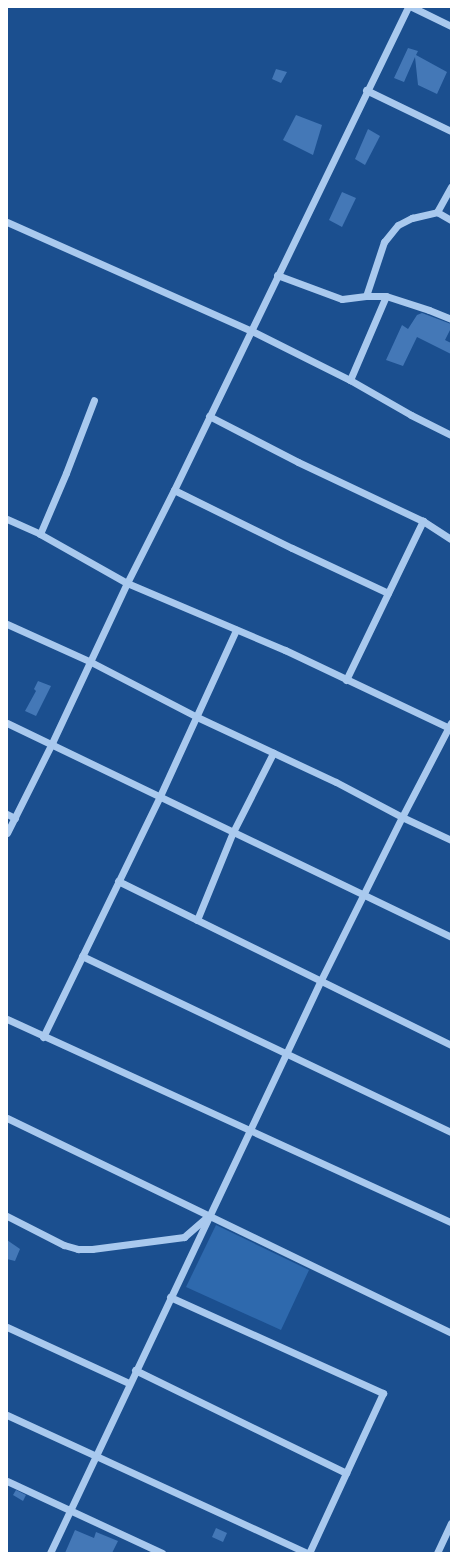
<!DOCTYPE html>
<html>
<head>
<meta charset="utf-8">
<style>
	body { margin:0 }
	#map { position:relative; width:458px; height:1560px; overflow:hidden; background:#1b4f8f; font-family:Rubik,sans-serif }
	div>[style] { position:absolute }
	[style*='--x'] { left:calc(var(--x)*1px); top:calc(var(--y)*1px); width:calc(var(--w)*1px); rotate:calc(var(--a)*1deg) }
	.green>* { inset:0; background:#2e69ad }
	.building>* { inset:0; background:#4478b7 }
	.minor>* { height:7px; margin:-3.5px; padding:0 3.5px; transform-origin:3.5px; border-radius:3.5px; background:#a9c9ee }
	span { translate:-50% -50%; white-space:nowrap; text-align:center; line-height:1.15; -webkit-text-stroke:3px #1b4f8f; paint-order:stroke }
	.frame { position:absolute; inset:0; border:8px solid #fff; pointer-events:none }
</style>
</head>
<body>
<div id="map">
	<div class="green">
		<i style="clip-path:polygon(216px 1225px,309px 1270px,281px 1330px,186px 1287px)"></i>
	</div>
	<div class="building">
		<i style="clip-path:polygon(408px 48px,418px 51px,416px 55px,447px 72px,437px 94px,418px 85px,415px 57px,404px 82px,394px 78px)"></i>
		<i style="clip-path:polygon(276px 69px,287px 72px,281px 83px,272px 79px)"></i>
		<i style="clip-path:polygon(296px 115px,322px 125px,313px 155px,283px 140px)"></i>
		<i style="clip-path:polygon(368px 129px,380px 136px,365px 165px,355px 159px)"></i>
		<i style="clip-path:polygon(342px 192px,356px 198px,342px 227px,329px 220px)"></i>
		<i style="clip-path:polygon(422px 313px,451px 324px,451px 328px,445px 340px,451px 343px,451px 354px,417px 337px,403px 366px,386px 360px,402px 325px,408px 329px,417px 315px)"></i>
		<i style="clip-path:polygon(38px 681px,51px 686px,36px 716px,25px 711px,36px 691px,34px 689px)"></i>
		<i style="clip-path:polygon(7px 1240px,20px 1249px,15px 1261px,7px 1259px)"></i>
		<i style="clip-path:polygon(16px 1490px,26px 1495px,23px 1501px,13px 1495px)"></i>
		<i style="clip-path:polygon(216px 1528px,227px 1533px,223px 1542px,212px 1537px)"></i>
		<i style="clip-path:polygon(75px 1530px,94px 1538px,96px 1532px,118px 1541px,112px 1553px,65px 1553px)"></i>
	</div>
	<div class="minor">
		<i style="--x:412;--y:7;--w:43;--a:26"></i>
		<i style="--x:366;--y:90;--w:94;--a:25.8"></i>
		<i style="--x:437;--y:212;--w:29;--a:-61"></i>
		<i style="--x:7;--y:222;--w:266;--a:24"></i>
		<i style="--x:250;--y:330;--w:112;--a:26.6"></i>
		<i style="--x:350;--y:380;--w:70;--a:29.8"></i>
		<i style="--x:411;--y:415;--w:45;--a:26.6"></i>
		<i style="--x:277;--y:275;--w:69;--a:20.3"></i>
		<i style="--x:342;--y:299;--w:24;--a:-7"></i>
		<i style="--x:366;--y:296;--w:20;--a:0"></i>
		<i style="--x:386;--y:296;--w:45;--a:18"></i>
		<i style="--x:429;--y:310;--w:24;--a:22"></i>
		<i style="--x:366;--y:296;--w:57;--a:-71.6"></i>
		<i style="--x:384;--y:242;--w:22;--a:-51"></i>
		<i style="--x:398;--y:225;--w:16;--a:-27"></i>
		<i style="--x:412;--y:218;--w:26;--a:-13"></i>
		<i style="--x:437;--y:212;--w:16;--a:30"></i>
		<i style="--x:350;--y:380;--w:91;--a:-66.8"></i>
		<i style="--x:209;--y:416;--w:100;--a:27.3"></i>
		<i style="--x:298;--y:462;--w:138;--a:25.3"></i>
		<i style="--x:423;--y:521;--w:33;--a:33"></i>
		<i style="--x:174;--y:490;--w:131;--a:26.2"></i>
		<i style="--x:292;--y:548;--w:106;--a:25.1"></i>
		<i style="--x:7;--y:519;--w:36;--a:24"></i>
		<i style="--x:40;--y:534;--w:100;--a:29.4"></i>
		<i style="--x:127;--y:583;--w:172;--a:23"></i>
		<i style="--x:285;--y:650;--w:184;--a:25.4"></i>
		<i style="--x:40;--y:534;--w:66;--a:-66.9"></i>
		<i style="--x:66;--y:473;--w:78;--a:-69"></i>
		<i style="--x:7;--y:624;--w:92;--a:24.3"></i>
		<i style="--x:91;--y:662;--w:119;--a:27.4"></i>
		<i style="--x:197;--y:717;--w:153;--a:25.1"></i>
		<i style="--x:336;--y:782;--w:75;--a:27.9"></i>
		<i style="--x:402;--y:817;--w:54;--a:25.1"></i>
		<i style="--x:346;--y:680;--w:177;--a:-64.2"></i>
		<i style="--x:7;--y:723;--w:493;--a:25.7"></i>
		<i style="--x:7;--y:814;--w:9;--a:27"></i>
		<i style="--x:7;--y:833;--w:101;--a:-63.4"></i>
		<i style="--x:52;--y:743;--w:177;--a:-64.9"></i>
		<i style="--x:127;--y:583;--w:104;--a:-63.2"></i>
		<i style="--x:174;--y:490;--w:537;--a:-64.15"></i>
		<i style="--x:118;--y:881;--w:371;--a:26.2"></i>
		<i style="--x:197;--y:920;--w:95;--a:-67.8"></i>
		<i style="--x:233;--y:832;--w:89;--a:-63.1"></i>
		<i style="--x:82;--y:956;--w:409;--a:25.5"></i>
		<i style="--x:7;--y:1019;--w:488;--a:24.6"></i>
		<i style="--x:43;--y:1037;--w:268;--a:-64.1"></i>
		<i style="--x:160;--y:796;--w:183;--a:-65.4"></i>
		<i style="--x:7;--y:1118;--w:493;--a:25.8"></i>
		<i style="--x:7;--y:1216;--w:64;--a:27"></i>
		<i style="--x:64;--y:1245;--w:15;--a:16"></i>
		<i style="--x:78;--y:1249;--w:14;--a:0"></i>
		<i style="--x:92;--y:1249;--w:93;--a:-7.4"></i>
		<i style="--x:184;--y:1237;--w:29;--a:-41"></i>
		<i style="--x:170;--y:1297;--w:234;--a:24.3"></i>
		<i style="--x:383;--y:1393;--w:176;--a:114.8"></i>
		<i style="--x:7;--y:1327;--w:134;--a:24.7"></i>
		<i style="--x:135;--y:1370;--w:235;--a:26"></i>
		<i style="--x:7;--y:1415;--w:330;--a:24.7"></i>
		<i style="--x:7;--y:1481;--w:171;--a:24.9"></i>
		<i style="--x:50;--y:1553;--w:634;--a:-64.69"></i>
		<i style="--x:321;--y:980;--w:182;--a:-63.6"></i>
		<i style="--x:402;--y:817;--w:106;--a:-62.5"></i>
		<i style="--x:437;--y:1553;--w:33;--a:-65"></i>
	</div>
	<div class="frame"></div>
</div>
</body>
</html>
